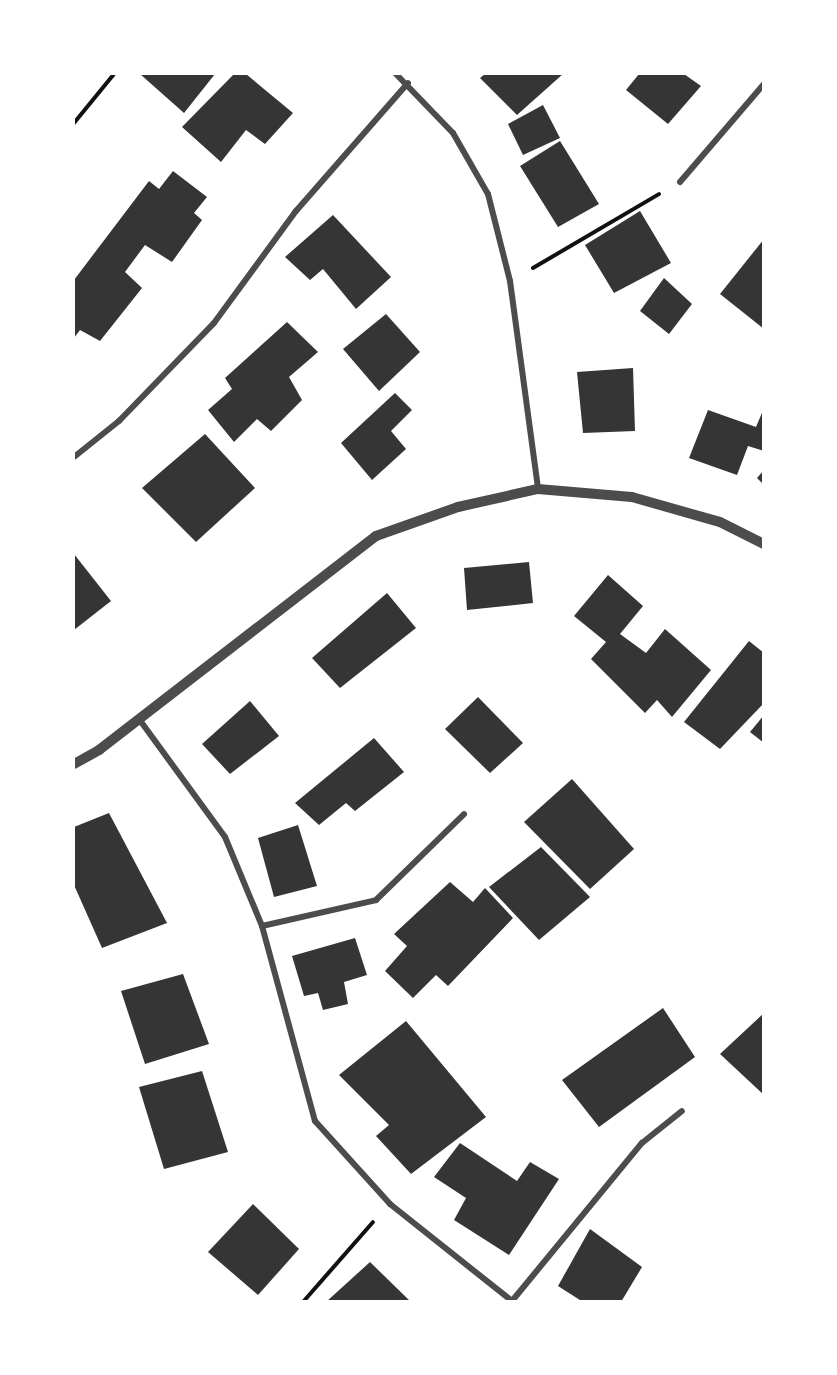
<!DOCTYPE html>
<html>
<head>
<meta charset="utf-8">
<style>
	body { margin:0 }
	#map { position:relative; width:837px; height:1375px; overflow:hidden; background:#fff; font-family:"Nunito Sans",sans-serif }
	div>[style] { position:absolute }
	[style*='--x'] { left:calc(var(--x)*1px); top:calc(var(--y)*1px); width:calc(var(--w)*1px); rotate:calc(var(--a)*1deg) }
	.building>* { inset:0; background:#353535 }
	.path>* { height:4px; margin:-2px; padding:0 2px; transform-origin:2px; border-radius:2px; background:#111 }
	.minor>* { height:6px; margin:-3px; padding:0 3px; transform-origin:3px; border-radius:3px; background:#4c4c4c }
	.tertiary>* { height:10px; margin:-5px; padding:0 5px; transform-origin:5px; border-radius:5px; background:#4c4c4c }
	span { translate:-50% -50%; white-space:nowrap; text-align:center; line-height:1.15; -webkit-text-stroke:4.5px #fff; paint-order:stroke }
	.frame { position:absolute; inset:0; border:75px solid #fff; pointer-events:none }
</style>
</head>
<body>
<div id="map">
	<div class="building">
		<i style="clip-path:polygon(140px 74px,215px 74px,184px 113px)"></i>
		<i style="clip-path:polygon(234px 74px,246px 74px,293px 113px,265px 144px,246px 130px,221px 162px,182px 127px)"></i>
		<i style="clip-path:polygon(485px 74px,563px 74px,517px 115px,480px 78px)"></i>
		<i style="clip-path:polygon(639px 74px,684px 74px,701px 86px,668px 124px,626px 90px)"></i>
		<i style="clip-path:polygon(543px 105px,560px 138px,523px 155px,508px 124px)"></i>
		<i style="clip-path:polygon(560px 141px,599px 204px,558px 227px,520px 166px)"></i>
		<i style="clip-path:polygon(173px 171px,207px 197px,194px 213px,202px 220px,172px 262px,145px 245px,125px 272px,142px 288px,100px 341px,80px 330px,74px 338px,74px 280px,149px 181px,159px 189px)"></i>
		<i style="clip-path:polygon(640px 211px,671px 263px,614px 293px,585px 245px)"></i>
		<i style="clip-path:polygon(333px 215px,391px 277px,356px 309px,323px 269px,310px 280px,285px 257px)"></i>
		<i style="clip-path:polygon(764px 239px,764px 329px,720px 294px)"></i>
		<i style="clip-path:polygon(664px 278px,692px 304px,669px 334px,640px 311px)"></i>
		<i style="clip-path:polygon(386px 314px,420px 352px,379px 391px,343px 349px)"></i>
		<i style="clip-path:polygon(287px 322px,318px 352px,289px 377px,302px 400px,271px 431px,257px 419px,234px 442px,208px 410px,232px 389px,225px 378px)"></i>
		<i style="clip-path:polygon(633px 368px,635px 431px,583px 433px,577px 372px)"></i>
		<i style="clip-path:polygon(395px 393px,412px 410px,391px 431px,406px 449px,372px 480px,341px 443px)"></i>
		<i style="clip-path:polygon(764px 408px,764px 451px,748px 446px,737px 475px,689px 458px,708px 410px,756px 427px)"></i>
		<i style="clip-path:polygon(205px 434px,255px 488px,196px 542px,142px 488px)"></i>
		<i style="clip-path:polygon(764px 470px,764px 485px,757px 478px)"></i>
		<i style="clip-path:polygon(74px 554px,111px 601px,74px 630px)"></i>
		<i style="clip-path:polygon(529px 562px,533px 603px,467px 610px,464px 568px)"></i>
		<i style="clip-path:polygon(608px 575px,643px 606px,620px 634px,646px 653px,665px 629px,711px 670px,672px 717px,657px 700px,645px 713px,591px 659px,606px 642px,574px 616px)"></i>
		<i style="clip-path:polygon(387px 593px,416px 628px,340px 688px,312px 658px)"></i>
		<i style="clip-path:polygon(749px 641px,764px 653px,764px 703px,720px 749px,684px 722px)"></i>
		<i style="clip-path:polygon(478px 697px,523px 743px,490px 773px,445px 729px)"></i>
		<i style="clip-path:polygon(250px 701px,279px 736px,230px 774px,202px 744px)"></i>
		<i style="clip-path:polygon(764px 715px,764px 743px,750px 732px)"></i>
		<i style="clip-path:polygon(374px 738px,404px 772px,355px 811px,346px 803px,319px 825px,295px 803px)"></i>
		<i style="clip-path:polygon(572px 779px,634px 849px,590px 889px,524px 822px)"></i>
		<i style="clip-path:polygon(109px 813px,167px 923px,102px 948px,74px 885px,74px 827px)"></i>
		<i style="clip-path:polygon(298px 825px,317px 886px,274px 897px,258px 838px)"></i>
		<i style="clip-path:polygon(541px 847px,590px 897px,539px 940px,489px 887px)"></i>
		<i style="clip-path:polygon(450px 882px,473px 902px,485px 888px,513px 918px,448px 986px,436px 975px,413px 998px,385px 971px,407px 946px,394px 934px)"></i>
		<i style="clip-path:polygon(355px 938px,367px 975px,344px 982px,348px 1004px,323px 1010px,318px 993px,304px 996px,292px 956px)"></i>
		<i style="clip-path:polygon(183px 974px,209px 1044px,145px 1064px,121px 991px)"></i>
		<i style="clip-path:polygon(663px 1008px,695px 1057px,599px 1127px,562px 1080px)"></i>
		<i style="clip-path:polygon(764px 1013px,764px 1095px,720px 1054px)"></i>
		<i style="clip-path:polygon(406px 1021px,486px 1117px,411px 1174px,376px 1136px,389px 1125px,339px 1075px)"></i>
		<i style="clip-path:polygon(202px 1071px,228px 1152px,164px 1169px,139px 1087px)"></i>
		<i style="clip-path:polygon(460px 1143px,517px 1181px,530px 1162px,559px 1179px,509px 1255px,454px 1220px,466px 1198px,434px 1177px)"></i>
		<i style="clip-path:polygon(253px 1204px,299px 1249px,258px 1295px,208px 1252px)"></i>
		<i style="clip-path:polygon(590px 1229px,642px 1267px,621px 1302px,583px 1302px,558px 1286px)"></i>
		<i style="clip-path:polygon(370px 1262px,411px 1302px,326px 1302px)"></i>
	</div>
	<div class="path">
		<i style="--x:74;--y:123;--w:63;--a:-50.8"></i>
		<i style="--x:533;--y:268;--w:146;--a:-30.4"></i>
		<i style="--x:303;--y:1302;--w:106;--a:-48.8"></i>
	</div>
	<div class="minor">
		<i style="--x:396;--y:74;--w:82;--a:46"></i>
		<i style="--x:453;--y:133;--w:70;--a:60.2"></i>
		<i style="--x:488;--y:194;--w:90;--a:75.8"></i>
		<i style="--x:510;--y:281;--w:210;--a:82.3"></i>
		<i style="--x:680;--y:182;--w:129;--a:-49.4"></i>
		<i style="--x:74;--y:457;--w:58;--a:-38.7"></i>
		<i style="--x:119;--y:421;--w:136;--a:-45.9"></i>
		<i style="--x:214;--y:323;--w:139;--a:-53.8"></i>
		<i style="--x:296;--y:211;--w:170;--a:-48.8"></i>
		<i style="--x:139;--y:719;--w:146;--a:53.9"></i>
		<i style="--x:225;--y:837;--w:96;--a:67.4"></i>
		<i style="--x:262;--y:926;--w:202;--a:74.8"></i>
		<i style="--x:315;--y:1121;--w:112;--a:47.9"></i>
		<i style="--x:390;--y:1204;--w:156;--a:38.5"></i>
		<i style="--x:512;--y:1301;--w:205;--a:-50.6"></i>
		<i style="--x:642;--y:1143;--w:51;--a:-38.7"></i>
		<i style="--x:262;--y:926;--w:117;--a:-12.8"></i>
		<i style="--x:376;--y:900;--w:123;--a:-44.3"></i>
	</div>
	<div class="tertiary">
		<i style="--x:74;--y:764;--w:29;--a:-29"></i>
		<i style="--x:99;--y:750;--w:350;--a:-37.7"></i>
		<i style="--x:376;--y:536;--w:87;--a:-19.5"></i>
		<i style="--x:458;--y:507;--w:82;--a:-12.7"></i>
		<i style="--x:538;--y:489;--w:94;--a:4.9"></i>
		<i style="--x:632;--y:497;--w:91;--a:15.9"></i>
		<i style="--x:720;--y:522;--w:49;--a:26.6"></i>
	</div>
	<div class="frame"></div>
</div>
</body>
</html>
